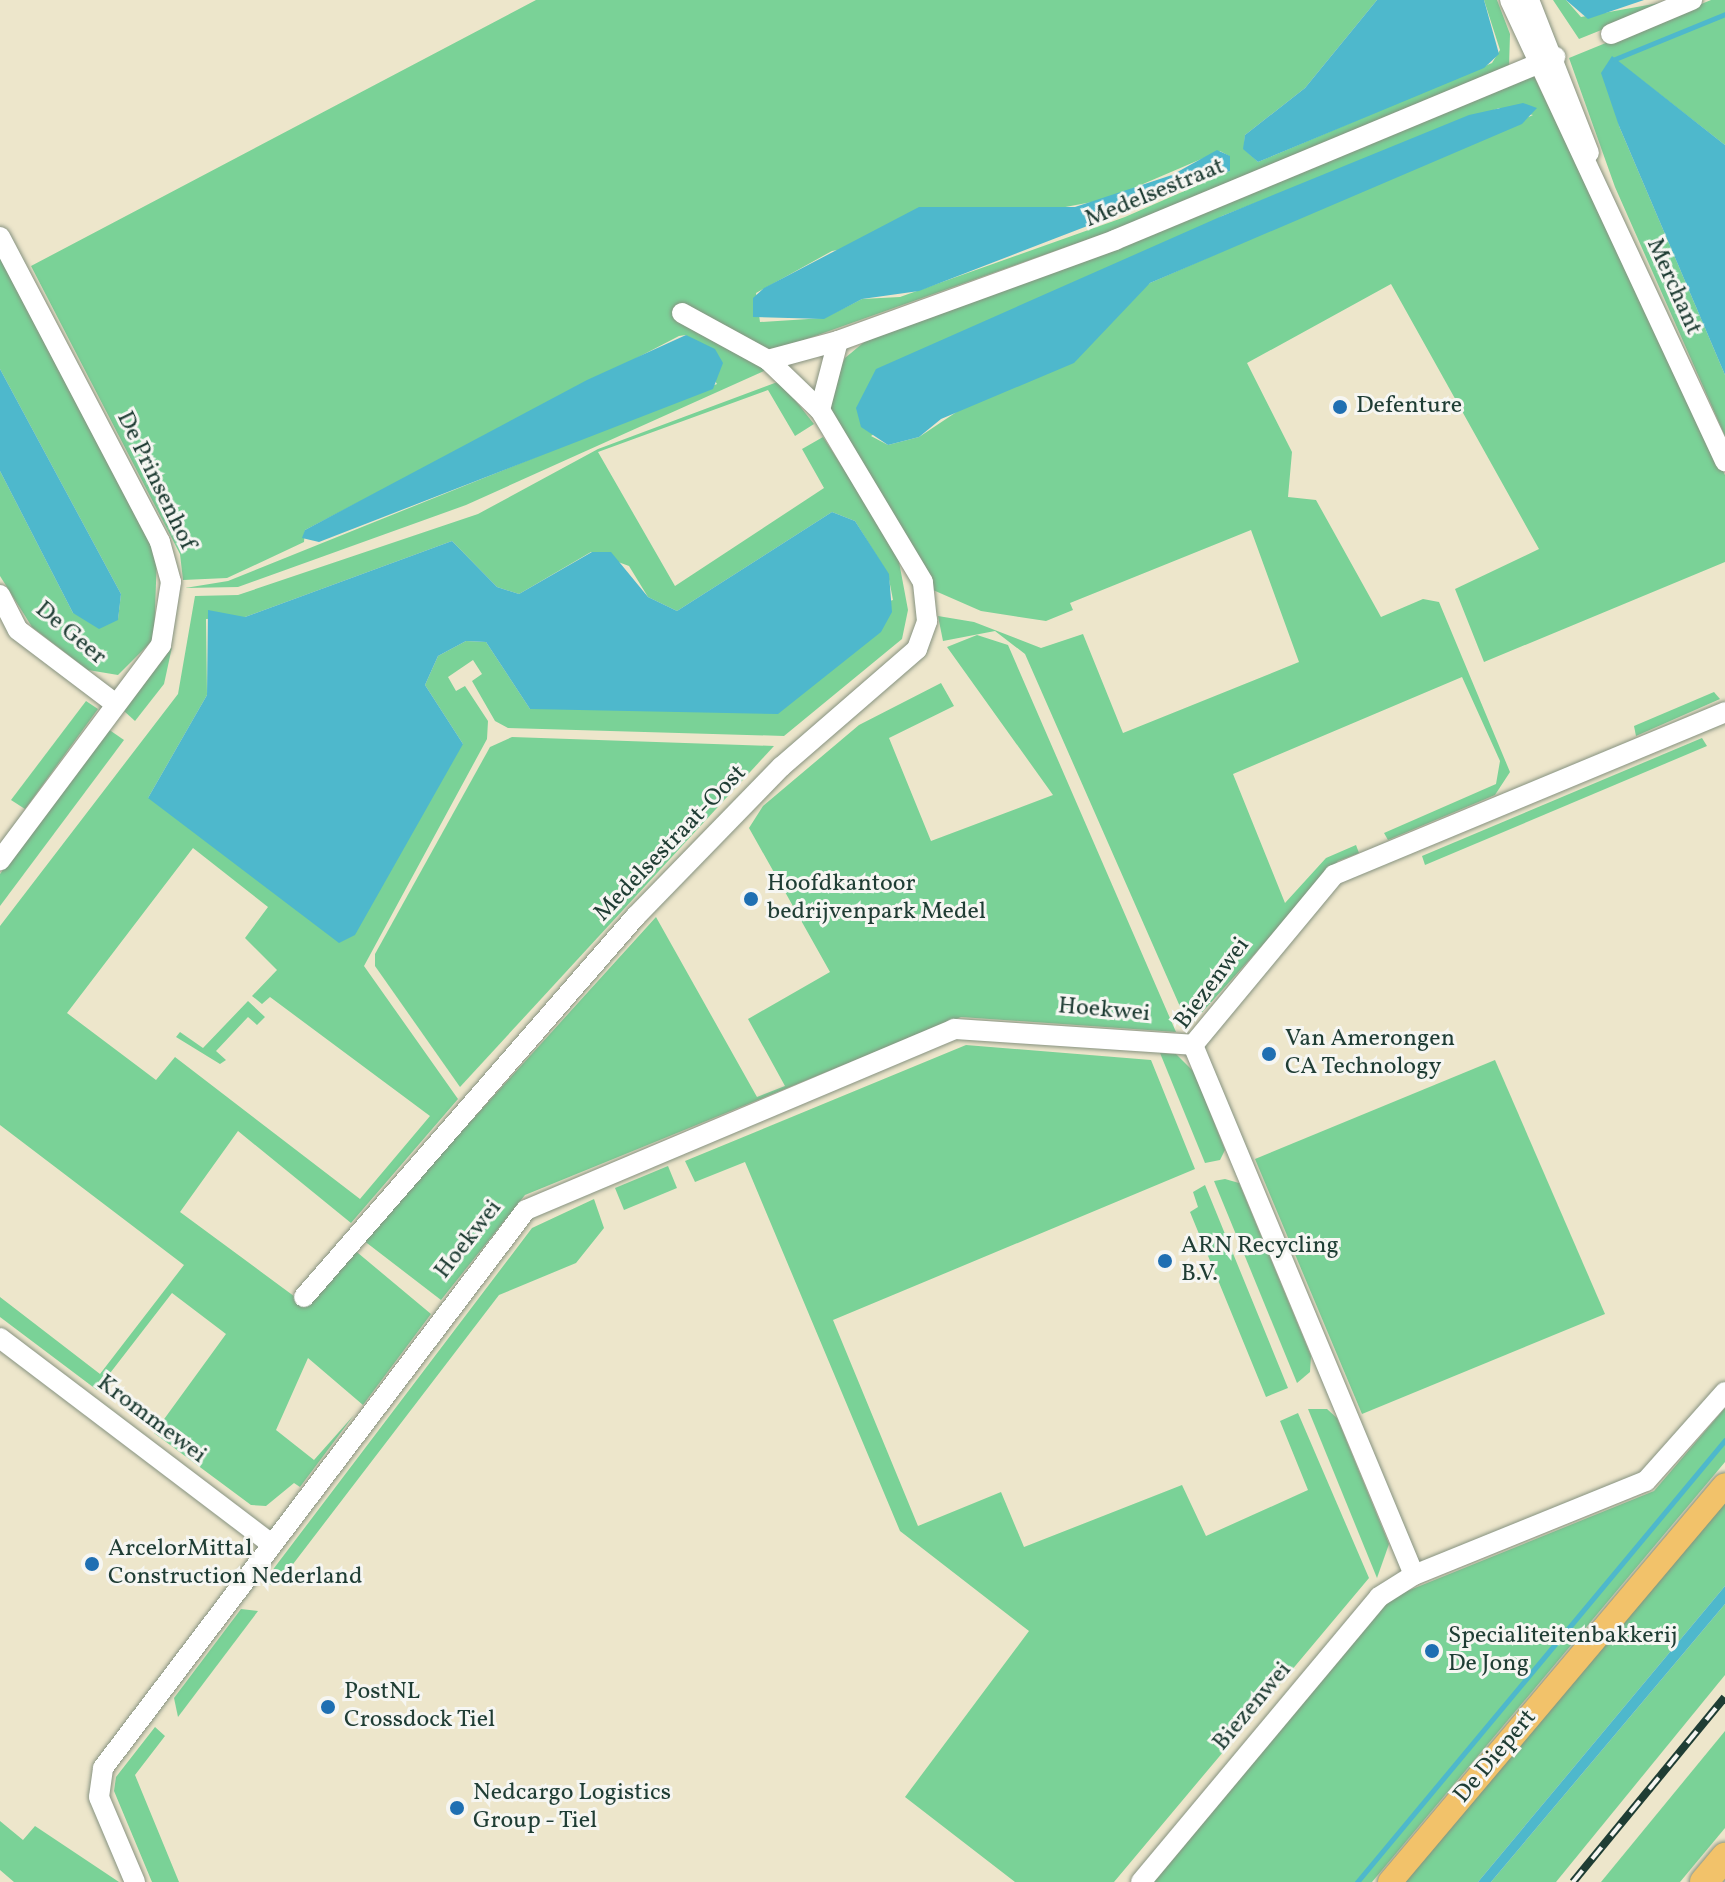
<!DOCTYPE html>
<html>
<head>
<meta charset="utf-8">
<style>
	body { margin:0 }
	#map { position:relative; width:1725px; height:1882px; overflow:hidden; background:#ede6cb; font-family:Vollkorn,serif }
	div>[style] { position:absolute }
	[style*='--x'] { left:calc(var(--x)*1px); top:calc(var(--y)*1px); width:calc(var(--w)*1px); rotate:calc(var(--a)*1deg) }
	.green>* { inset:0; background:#7ad297 }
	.water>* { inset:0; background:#4eb8cc }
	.stream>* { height:5px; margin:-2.5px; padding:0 2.5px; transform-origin:2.5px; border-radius:2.5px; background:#4eb8cc }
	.roads { filter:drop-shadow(0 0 2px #869280) drop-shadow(0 0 2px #869280) }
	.minor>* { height:20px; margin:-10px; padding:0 10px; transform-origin:10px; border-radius:10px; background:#fff }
	.major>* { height:24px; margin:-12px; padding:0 12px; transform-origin:12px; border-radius:12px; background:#f2c26a }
	.highway>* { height:28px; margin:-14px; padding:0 14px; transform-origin:14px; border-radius:14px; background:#f2c26a }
	.rail>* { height:8px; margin-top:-4px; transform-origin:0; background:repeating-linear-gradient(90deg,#f6f6f2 0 15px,#1f3d34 0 30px); box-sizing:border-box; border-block:2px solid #1f3d34 }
	.dots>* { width:22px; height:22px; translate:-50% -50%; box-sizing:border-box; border:4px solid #f6f6f2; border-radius:50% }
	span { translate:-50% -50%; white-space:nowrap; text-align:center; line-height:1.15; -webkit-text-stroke:6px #f6f6f2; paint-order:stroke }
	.street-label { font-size:24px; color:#1f3d34 }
	.poi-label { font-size:24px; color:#1f3d34 }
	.left { translate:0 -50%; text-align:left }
</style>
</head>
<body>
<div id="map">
	<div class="green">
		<i style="clip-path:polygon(evenodd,536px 0,1377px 0,1305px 88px,1245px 135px,1244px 149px,1258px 162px,1492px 63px,1500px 50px,1484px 0,1497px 0,1510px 34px,1509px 67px,1196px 201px,784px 347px,763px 350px,709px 335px,766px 370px,466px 505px,238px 587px,185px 588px,228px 581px,717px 384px,686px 335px,679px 336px,305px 530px,304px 542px,227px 578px,183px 580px,180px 554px,31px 266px,536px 0,1220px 151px,1229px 156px,1230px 171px,1125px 217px,900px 297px,862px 299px,824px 318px,760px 322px,756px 293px,832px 251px,1108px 199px,1220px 151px)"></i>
		<i style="clip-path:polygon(1553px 0,1566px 0,1581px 17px,1676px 0,1579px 39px)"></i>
		<i style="clip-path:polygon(1711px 0,1725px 0,1725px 145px,1612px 57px,1619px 126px,1725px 375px,1725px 436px,1615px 187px,1569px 58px)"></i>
		<i style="clip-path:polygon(evenodd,1533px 74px,1725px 475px,1725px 562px,1484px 662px,1455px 589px,1539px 549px,1391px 284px,1247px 363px,1292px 452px,1288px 497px,1316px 500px,1381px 617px,1423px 599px,1439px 602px,1510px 772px,1495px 795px,1388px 840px,1384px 833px,1496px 784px,1500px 761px,1462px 677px,1233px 774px,1285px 903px,1326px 858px,1356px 845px,1359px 853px,1338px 861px,1189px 1027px,1025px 654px,995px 631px,943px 641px,938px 616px,974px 622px,1041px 648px,1083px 634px,1123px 733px,1299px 662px,1251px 530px,1070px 603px,1073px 610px,1046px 621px,981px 611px,933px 590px,830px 415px,834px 381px,845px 358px,869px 338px,1533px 74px,1499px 108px,1533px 115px,1150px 283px,919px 437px,888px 445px,871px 436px,1222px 216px,1499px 108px)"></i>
		<i style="clip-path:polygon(0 257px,157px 555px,154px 639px,118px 675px,88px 670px,32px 627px,0 576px,0 471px,73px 613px,118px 619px,121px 594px,0 369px)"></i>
		<i style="clip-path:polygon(evenodd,780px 381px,814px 424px,795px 436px,768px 390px,598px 452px,675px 586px,824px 488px,802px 449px,823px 437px,897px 551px,908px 610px,902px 639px,784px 736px,508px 728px,495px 721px,472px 681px,482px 674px,473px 660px,448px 677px,456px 691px,465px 686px,488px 721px,487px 739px,364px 966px,458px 1099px,351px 1223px,238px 1131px,180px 1212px,306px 1305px,352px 1248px,431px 1314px,363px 1405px,308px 1358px,276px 1430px,314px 1460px,354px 1415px,300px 1487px,294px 1483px,266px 1506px,251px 1505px,154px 1433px,226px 1334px,172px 1293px,97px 1390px,0 1317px,0 1297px,100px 1374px,184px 1265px,0 1125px,0 926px,178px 694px,195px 596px,238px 595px,478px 514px,598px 449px,780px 381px,832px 512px,855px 521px,888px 574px,893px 600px,530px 709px,486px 642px,466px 641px,438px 656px,425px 685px,463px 744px,148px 798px,207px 695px,206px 619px,245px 617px,452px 541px,497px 587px,519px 594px,591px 552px,629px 566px,648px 597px,677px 611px,832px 512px,780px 381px,193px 848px,268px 907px,245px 938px,277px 970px,252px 996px,262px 1004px,270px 997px,430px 1116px,360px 1199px,175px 1057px,156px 1080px,67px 1013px,193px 848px)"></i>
		<i style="clip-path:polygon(977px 635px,1008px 645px,1176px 1032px,961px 1017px,525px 1195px,441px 1300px,363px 1240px,656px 917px,757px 1097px,785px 1086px,748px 1019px,830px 972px,749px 828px,763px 806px,859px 725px,941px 683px,954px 706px,889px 738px,931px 841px,1053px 795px,947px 647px)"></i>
		<i style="clip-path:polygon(172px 647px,164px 684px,135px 721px,124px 711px)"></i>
		<i style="clip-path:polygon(1714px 692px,1720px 699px,1636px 736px,1634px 726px)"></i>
		<i style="clip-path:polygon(86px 701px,98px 709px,25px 809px,11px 800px)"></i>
		<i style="clip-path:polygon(108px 729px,124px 740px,0 906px,0 874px)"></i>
		<i style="clip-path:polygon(512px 737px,774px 746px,460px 1087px,375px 966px,375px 954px,490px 747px)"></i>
		<i style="clip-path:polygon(1702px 738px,1707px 746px,1425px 865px,1422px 856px)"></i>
		<i style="clip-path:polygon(248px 1001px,265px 1017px,257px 1025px,248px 1017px,216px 1051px,226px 1060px,220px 1064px,176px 1037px,180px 1032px,203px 1048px)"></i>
		<i style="clip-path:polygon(966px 1045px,1151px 1060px,1195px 1169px,833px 1320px,918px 1526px,1001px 1492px,1024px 1547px,1182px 1485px,1206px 1536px,1308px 1490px,1280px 1421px,1298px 1413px,1369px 1578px,1114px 1882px,1015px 1882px,905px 1797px,1029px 1631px,900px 1531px,745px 1162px,695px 1182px,685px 1161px)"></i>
		<i style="clip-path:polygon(1160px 1053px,1176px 1054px,1194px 1072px,1225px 1150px,1220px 1160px,1205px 1163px)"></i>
		<i style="clip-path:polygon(1495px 1060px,1605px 1314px,1362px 1414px,1255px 1159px)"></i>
		<i style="clip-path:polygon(668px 1166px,677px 1188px,624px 1210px,615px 1188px)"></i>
		<i style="clip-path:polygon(1225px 1179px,1239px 1183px,1311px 1356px,1310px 1372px,1297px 1383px,1214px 1181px)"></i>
		<i style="clip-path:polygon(1205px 1185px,1288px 1388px,1266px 1397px,1190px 1212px,1198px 1207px,1193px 1192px)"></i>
		<i style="clip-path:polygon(594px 1199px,604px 1228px,576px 1263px,499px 1295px,277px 1585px,262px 1584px,532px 1228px)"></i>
		<i style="clip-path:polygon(1725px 1408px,1725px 1462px,1372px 1882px,1154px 1882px,1390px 1598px,1654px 1491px)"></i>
		<i style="clip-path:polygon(1308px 1409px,1327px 1409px,1337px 1418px,1389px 1544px,1377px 1578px)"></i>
		<i style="clip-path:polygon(1725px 1498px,1725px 1586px,1478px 1882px,1405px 1882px)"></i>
		<i style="clip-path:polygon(1725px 1604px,1725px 1675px,1556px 1882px,1491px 1882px)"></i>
		<i style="clip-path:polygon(241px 1609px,258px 1611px,178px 1717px,174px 1698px)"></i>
		<i style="clip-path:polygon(155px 1727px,165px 1736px,135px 1775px,179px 1882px,152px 1882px,114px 1791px,116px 1777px)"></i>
		<i style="clip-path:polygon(1725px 1731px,1725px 1828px,1680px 1882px,1601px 1882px)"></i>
		<i style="clip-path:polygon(0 1821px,23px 1840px,35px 1826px,119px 1882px,14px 1882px,0 1870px)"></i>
	</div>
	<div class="water">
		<i style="clip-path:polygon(1377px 0,1484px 0,1499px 54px,1484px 68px,1258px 162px,1243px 149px,1245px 135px,1305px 88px)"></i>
		<i style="clip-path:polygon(1566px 0,1644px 0,1588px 19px)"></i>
		<i style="clip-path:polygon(1612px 56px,1725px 145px,1725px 375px,1619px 126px,1601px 73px)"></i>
		<i style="clip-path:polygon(1523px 103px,1537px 108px,1522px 124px,1150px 283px,1074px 363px,941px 419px,919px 437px,888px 445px,861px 427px,856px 408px,876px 369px,1222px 216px,1469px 115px)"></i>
		<i style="clip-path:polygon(1217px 150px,1230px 156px,1230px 171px,919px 291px,862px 299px,824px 319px,753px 317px,753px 298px,764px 288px,919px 207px,1075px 207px,1172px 175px)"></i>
		<i style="clip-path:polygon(686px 335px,715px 349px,723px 363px,713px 389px,319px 542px,302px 538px,305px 530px,587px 380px)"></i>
		<i style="clip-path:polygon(0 369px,121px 594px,118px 620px,99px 629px,73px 613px,0 471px)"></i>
		<i style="clip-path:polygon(832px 512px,855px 521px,889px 574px,892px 612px,881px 632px,778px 714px,530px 709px,486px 642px,466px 641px,438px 656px,425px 685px,463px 744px,355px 935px,339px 943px,148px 798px,207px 695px,208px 610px,245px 617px,452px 541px,497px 587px,519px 594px,592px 552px,611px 552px,648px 597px,677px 611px)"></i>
		<i style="clip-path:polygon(1725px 1586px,1725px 1604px,1491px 1882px,1478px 1882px)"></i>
	</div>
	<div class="stream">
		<i style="--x:1615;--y:59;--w:119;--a:-22.2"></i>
		<i style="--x:1357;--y:1882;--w:575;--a:-50.22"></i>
	</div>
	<div class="roads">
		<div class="minor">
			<i style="--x:1510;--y:0;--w:509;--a:65"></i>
			<i style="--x:1529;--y:0;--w:164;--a:68.6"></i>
			<i style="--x:1611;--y:34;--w:88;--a:-22.8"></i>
			<i style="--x:0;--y:237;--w:344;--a:62.3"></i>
			<i style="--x:160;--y:542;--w:41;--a:74.6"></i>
			<i style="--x:171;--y:582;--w:64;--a:99"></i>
			<i style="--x:161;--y:645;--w:269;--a:126.8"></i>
			<i style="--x:682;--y:313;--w:98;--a:28.7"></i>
			<i style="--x:768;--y:360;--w:72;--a:43.9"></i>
			<i style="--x:768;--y:360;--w:73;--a:-15.2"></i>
			<i style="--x:838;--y:341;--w:295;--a:-20"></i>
			<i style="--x:1115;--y:240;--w:477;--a:-22.6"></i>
			<i style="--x:0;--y:595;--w:39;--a:63"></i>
			<i style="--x:18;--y:630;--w:123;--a:37.1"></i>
			<i style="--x:1193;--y:1045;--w:574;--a:67.36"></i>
			<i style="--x:1414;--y:1575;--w:250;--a:-22.1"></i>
			<i style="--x:1646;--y:1481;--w:119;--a:-48.4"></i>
			<i style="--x:1193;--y:1045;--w:221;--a:-50.3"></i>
			<i style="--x:1334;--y:875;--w:424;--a:-22.6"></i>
			<i style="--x:304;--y:1297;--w:505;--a:-48.93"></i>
			<i style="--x:636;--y:916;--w:208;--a:-45.8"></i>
			<i style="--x:781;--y:767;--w:180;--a:-40.9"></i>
			<i style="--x:917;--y:649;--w:30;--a:-70"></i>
			<i style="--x:927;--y:621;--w:39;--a:-96"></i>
			<i style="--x:923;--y:582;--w:200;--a:-120.9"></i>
			<i style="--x:820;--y:410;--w:71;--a:-75.4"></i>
			<i style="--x:0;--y:1338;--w:339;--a:37.2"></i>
			<i style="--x:135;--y:1882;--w:92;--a:-113"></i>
			<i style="--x:99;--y:1797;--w:29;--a:-82"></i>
			<i style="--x:103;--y:1768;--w:700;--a:-52.84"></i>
			<i style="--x:526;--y:1210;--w:465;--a:-22.9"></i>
			<i style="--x:954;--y:1029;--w:240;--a:3.8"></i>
			<i style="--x:1141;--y:1882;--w:371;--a:-50.1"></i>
			<i style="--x:1379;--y:1597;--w:41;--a:-32.2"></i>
		</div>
		<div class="major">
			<i style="--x:1390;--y:1882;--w:519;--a:-49.84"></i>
		</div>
		<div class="highway">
			<i style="--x:1704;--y:1882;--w:33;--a:-50"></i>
		</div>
	</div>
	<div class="rail">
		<i style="--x:1573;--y:1882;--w:239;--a:-50.6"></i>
	</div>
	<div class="dots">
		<i style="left:1340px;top:407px;background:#1f6fb2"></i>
		<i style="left:751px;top:899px;background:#1f6fb2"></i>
		<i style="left:1269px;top:1054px;background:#1f6fb2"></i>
		<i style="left:1165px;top:1261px;background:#1f6fb2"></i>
		<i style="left:92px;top:1564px;background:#1f6fb2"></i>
		<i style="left:1432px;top:1651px;background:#1f6fb2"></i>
		<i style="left:328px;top:1707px;background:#1f6fb2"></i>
		<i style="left:457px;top:1808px;background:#1f6fb2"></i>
	</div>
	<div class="street-label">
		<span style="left:1155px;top:194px;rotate:-22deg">Medelsestraat</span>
		<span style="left:1673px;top:287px;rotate:66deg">Merchant</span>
		<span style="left:155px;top:481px;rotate:64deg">De Prinsenhof</span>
		<span style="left:70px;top:634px;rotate:40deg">De Geer</span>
		<span style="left:671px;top:844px;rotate:-46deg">Medelsestraat-Oost</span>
		<span style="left:1213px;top:984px;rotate:-53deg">Biezenwei</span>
		<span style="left:1104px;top:1011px;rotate:5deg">Hoekwei</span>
		<span style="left:469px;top:1240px;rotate:-52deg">Hoekwei</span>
		<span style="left:151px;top:1420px;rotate:37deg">Krommewei</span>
		<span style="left:1253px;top:1707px;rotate:-50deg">Biezenwei</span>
		<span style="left:1496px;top:1757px;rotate:-50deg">De Diepert</span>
	</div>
	<div class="poi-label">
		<span class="left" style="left:1356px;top:407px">Defenture</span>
		<span class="left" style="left:767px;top:899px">Hoofdkantoor<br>bedrijvenpark Medel</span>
		<span class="left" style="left:1285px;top:1054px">Van Amerongen<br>CA Technology</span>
		<span class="left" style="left:1181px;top:1261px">ARN Recycling<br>B.V.</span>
		<span class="left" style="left:108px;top:1564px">ArcelorMittal<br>Construction Nederland</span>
		<span class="left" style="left:1448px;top:1651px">Specialiteitenbakkerij<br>De Jong</span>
		<span class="left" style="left:344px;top:1707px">PostNL<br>Crossdock Tiel</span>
		<span class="left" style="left:473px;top:1808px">Nedcargo Logistics<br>Group - Tiel</span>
	</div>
</div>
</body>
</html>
